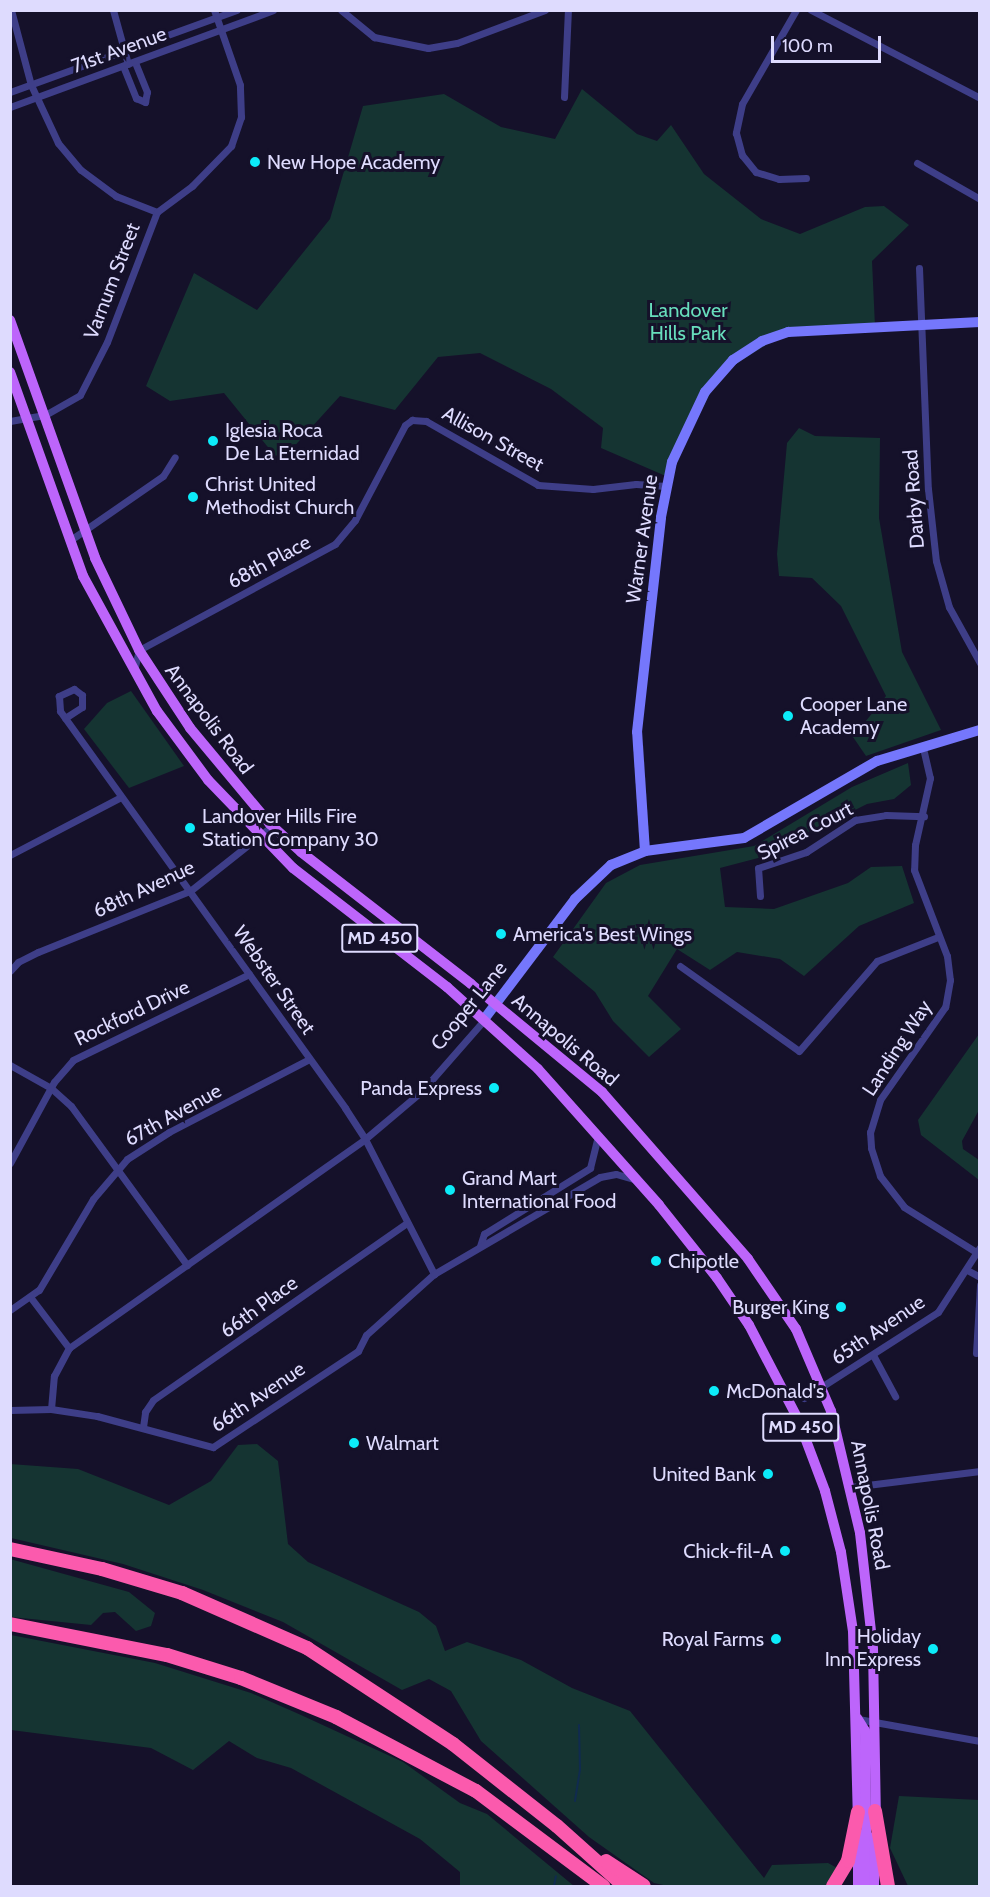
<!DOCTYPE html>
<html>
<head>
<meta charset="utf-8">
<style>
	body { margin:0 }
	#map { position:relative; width:990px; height:1897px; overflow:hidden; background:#15112a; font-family:Cabin,sans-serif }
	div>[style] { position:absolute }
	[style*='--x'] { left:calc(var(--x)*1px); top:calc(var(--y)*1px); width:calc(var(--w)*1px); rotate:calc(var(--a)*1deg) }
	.green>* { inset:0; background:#153432 }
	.stream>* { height:2px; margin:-1px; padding:0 1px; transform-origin:1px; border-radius:1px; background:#102b4f }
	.street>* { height:7px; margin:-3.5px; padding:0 3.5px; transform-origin:3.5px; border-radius:3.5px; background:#3e3e88 }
	.secondary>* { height:10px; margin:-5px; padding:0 5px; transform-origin:5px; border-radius:5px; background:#7577fc }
	.primary>* { height:10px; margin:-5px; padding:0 5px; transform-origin:5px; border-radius:5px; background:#bd65fb }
	.highway>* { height:14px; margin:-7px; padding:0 7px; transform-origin:7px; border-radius:7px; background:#fb5aad }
	.dots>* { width:16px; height:16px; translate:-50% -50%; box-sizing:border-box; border:3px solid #15112a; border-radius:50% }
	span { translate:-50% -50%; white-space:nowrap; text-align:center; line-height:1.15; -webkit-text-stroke:6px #15112a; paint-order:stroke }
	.shield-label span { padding:2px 4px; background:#15112a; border:2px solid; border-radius:4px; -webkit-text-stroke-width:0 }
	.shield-label { font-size:18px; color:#dedbfe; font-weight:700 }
	.street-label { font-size:20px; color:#dedbfe }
	.poi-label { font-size:20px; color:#dedbfe }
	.left { translate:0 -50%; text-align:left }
	.right { translate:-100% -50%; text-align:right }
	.park-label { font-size:20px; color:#67debc }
	.frame { position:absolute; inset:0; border:12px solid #dedbfe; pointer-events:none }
	.scale { position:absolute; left:771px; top:36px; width:110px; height:27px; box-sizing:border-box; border:3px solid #dedbfe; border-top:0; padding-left:8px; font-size:18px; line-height:21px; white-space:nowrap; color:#dedbfe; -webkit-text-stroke:4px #15112a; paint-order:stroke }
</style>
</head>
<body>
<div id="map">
	<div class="green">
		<i style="clip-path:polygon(582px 89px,637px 134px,657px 141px,671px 125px,704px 174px,761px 219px,800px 234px,865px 207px,884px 206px,909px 225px,872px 261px,875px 326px,785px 333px,720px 374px,668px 477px,601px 448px,603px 428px,551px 389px,480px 353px,438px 357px,395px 410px,340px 396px,280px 462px,224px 393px,170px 401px,146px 386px,194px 273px,257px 310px,330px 219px,363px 106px,444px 94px,501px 127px,555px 139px)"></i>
		<i style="clip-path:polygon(799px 428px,815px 436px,880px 438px,879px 518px,902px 652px,941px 730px,866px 756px,853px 737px,886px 696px,841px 606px,812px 578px,779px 576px,777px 554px,787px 443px)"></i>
		<i style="clip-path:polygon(131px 691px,184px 766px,129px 788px,84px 729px,107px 703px)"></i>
		<i style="clip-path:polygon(908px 763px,911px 785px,894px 799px,867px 804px,762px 857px,720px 868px,725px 907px,774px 909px,848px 883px,871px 867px,902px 866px,914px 903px,859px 926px,804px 976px,780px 959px,737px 952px,710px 970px,677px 949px,648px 996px,681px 1029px,649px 1057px,613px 1021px,595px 992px,553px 957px,606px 883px,640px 865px,754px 846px,852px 787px)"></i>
		<i style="clip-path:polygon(979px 1034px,979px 1110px,962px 1141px,963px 1149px,979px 1160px,979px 1180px,921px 1135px,918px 1120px)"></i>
		<i style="clip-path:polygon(257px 1444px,278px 1461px,288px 1544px,308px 1562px,419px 1612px,436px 1626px,445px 1651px,467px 1642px,521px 1660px,572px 1688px,630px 1711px,764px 1878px,772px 1865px,828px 1863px,839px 1869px,825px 1886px,668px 1886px,654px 1883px,589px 1837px,481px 1741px,451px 1691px,429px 1679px,402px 1690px,283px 1622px,203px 1590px,123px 1564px,11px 1538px,10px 1464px,78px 1469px,169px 1505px,211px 1481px,238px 1445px)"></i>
		<i style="clip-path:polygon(10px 1559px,129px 1592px,155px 1613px,151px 1626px,136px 1631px,115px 1612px,103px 1613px,91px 1625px,11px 1617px)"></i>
		<i style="clip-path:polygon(11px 1635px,155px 1663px,251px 1693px,301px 1715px,403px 1762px,460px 1803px,487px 1814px,574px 1886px,460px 1886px,460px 1872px,420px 1839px,291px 1768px,257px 1758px,229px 1741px,193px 1770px,151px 1748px,11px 1730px)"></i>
		<i style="clip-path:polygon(899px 1796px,979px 1800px,979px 1886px,908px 1886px,890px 1848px)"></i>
	</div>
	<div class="stream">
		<i style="--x:575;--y:1801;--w:31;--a:-81"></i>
		<i style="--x:580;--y:1770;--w:45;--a:-91.3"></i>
		<i style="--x:554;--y:1886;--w:10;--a:-79"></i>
	</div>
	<div class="street">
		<i style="--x:11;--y:10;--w:78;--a:75.1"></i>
		<i style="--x:31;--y:85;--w:64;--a:65"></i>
		<i style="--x:58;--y:143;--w:35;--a:50"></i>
		<i style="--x:81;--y:170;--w:44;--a:36.6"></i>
		<i style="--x:116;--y:196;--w:44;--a:21.3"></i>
		<i style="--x:113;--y:10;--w:56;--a:74.5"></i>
		<i style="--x:341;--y:10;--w:43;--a:39.3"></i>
		<i style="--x:374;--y:37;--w:55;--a:11.5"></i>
		<i style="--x:428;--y:48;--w:29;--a:-10"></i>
		<i style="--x:457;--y:43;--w:94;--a:-20.6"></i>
		<i style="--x:796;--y:10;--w:108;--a:119.9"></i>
		<i style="--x:742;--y:104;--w:30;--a:102"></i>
		<i style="--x:736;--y:133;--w:23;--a:75"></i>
		<i style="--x:742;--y:155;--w:22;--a:51"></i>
		<i style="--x:756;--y:172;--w:24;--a:17"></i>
		<i style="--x:779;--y:179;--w:27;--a:-2"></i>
		<i style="--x:811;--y:10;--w:191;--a:27.5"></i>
		<i style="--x:123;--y:66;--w:35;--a:68"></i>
		<i style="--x:136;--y:98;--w:10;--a:24"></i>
		<i style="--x:145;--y:102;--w:10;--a:-79"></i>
		<i style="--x:147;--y:92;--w:32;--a:-112"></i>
		<i style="--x:10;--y:92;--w:241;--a:-19.9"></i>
		<i style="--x:564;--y:97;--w:87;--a:-87.4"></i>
		<i style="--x:10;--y:107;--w:280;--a:-20.2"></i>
		<i style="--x:917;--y:163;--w:73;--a:29.7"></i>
		<i style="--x:919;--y:268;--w:221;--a:87.7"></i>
		<i style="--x:928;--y:489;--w:72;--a:83.7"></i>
		<i style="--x:936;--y:561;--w:48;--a:74.2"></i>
		<i style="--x:949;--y:607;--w:64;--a:61"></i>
		<i style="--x:10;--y:421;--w:36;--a:-10"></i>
		<i style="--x:45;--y:415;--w:40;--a:-29.7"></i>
		<i style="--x:80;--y:395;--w:59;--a:-63"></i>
		<i style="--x:107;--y:342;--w:139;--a:-69"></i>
		<i style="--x:157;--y:212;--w:44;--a:-36.6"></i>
		<i style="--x:192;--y:186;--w:56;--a:-45.7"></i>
		<i style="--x:231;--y:146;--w:31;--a:-71"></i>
		<i style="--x:241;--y:117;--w:32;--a:-92"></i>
		<i style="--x:240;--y:85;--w:79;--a:-109.1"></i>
		<i style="--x:69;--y:541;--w:114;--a:-34.7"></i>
		<i style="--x:163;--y:476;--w:22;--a:-58"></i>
		<i style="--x:134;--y:671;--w:22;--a:-77"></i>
		<i style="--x:139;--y:650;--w:223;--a:-28.4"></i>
		<i style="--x:335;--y:544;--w:31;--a:-50"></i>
		<i style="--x:355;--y:520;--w:107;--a:-62.2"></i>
		<i style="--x:405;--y:425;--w:9;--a:-36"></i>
		<i style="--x:412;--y:420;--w:14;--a:4"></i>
		<i style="--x:426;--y:421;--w:129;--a:29.7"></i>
		<i style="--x:538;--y:485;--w:55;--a:4.2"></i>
		<i style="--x:593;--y:489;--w:43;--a:-6.6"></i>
		<i style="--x:636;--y:484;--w:30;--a:4"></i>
		<i style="--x:65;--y:718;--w:20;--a:-33"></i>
		<i style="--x:82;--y:707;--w:12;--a:-90"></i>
		<i style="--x:82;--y:695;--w:10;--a:-143"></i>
		<i style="--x:74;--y:689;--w:17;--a:155"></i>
		<i style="--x:59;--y:696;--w:15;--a:86"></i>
		<i style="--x:60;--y:711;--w:489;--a:54.3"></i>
		<i style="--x:345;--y:1108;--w:37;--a:57"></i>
		<i style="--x:365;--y:1139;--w:152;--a:62.9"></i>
		<i style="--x:923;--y:748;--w:31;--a:77"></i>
		<i style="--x:930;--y:778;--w:69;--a:102.6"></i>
		<i style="--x:915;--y:845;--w:25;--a:92"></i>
		<i style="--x:914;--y:870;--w:92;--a:69"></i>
		<i style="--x:947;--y:956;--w:24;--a:83"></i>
		<i style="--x:950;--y:980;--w:27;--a:100"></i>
		<i style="--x:945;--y:1007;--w:113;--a:125"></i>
		<i style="--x:880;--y:1100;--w:34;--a:107"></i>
		<i style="--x:870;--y:1132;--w:16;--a:86"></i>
		<i style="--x:871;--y:1148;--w:29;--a:72"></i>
		<i style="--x:880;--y:1176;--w:39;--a:52"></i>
		<i style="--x:904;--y:1207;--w:85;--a:32"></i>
		<i style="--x:10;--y:855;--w:125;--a:-27.6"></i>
		<i style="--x:760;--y:896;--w:28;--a:-94"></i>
		<i style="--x:758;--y:868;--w:51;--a:-18.4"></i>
		<i style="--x:806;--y:852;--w:59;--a:-33.1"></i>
		<i style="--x:855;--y:820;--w:31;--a:-9"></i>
		<i style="--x:886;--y:815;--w:38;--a:2"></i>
		<i style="--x:680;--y:966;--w:146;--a:35.5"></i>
		<i style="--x:799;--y:1051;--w:119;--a:-49.1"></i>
		<i style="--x:877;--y:961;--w:66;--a:-21.5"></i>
		<i style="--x:10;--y:971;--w:12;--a:-48"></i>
		<i style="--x:18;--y:962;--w:22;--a:-27"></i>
		<i style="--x:38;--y:952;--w:164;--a:-21.9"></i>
		<i style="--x:190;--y:891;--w:105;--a:-38.4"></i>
		<i style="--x:10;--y:1065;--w:47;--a:29.3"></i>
		<i style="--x:51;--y:1088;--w:27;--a:42"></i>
		<i style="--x:71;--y:1106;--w:197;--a:53.9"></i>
		<i style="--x:10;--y:1163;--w:92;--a:-61.5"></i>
		<i style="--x:54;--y:1082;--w:29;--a:-49"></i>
		<i style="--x:73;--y:1060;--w:196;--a:-26"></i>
		<i style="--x:480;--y:1246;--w:13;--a:-72"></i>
		<i style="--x:484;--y:1234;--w:125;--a:-31.9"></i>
		<i style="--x:590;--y:1168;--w:32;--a:-76"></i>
		<i style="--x:967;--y:1270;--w:15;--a:28"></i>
		<i style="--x:31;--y:1298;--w:63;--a:52.8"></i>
		<i style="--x:10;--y:1310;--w:35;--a:-35"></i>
		<i style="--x:39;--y:1290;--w:106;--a:-59.3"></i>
		<i style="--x:93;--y:1199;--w:52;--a:-49.6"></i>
		<i style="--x:127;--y:1159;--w:50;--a:-32.7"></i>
		<i style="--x:169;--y:1132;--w:158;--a:-27.5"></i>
		<i style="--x:976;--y:1353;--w:68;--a:-86.6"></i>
		<i style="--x:873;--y:1355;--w:47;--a:61.8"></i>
		<i style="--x:804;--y:1398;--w:159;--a:-32.7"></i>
		<i style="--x:938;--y:1312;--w:77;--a:-57.1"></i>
		<i style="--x:51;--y:1409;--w:33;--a:-85"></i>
		<i style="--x:54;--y:1376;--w:32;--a:-62"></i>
		<i style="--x:69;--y:1348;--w:362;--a:-35.2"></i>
		<i style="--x:365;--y:1139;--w:75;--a:-40.1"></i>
		<i style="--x:422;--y:1091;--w:96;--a:-48.8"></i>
		<i style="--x:10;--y:1410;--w:41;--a:-1.4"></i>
		<i style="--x:51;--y:1409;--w:47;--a:8.7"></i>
		<i style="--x:97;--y:1416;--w:120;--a:15"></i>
		<i style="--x:213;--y:1447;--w:174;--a:-33.5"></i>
		<i style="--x:358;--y:1351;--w:18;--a:-63"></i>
		<i style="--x:366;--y:1335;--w:91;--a:-41.9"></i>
		<i style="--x:434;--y:1274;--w:192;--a:-30.3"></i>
		<i style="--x:600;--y:1177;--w:16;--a:-11"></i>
		<i style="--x:616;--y:1174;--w:19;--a:16"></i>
		<i style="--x:143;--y:1427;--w:15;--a:-82"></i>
		<i style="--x:145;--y:1412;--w:14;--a:-56"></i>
		<i style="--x:153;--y:1400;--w:310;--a:-34.9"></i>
		<i style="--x:851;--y:1487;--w:130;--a:-7.1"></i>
		<i style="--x:858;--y:1719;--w:124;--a:10.2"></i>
	</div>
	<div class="secondary">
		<i style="--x:645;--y:851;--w:119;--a:-93.8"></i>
		<i style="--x:637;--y:732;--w:216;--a:-83.6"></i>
		<i style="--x:661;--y:517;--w:56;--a:-78.7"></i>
		<i style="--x:672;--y:462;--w:77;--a:-64.8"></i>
		<i style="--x:705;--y:392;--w:43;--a:-48.8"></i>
		<i style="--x:733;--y:360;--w:35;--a:-33"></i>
		<i style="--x:762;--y:341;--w:28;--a:-19"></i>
		<i style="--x:788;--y:332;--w:192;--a:-3"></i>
		<i style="--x:485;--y:1018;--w:149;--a:-52.9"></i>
		<i style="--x:575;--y:899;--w:50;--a:-43.4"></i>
		<i style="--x:611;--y:865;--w:37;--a:-22"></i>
		<i style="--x:645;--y:851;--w:100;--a:-7.5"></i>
		<i style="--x:744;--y:838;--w:154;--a:-30.1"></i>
		<i style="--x:877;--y:761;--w:108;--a:-16.8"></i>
	</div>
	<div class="primary">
		<i style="--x:10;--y:320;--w:253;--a:70.3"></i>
		<i style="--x:95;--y:558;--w:102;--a:64.4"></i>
		<i style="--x:139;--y:650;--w:93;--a:56.8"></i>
		<i style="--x:190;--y:728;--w:125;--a:50.2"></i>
		<i style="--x:270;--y:824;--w:42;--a:42.1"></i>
		<i style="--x:301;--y:852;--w:215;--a:37.8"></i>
		<i style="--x:471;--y:984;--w:170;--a:39.5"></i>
		<i style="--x:602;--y:1092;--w:222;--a:48.8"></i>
		<i style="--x:748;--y:1259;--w:85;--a:55.6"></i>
		<i style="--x:796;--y:1329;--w:89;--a:66.9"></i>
		<i style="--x:831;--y:1411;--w:125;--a:76.6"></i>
		<i style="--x:860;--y:1533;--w:117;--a:83.6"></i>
		<i style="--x:873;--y:1649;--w:168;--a:89"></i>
		<i style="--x:10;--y:372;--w:217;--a:70.3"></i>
		<i style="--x:83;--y:576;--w:154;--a:61.3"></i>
		<i style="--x:157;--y:711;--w:86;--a:53.5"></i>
		<i style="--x:208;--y:780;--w:122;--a:46"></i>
		<i style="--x:293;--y:868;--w:195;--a:37.7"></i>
		<i style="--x:447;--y:987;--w:122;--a:42"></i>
		<i style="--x:538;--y:1069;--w:182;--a:48.3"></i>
		<i style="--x:659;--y:1205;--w:93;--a:51.5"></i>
		<i style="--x:717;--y:1278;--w:57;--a:55.8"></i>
		<i style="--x:749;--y:1325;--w:106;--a:62.5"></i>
		<i style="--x:798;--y:1419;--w:77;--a:69.4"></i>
		<i style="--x:825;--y:1491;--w:63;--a:75.3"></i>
		<i style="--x:841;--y:1552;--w:80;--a:81.4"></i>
		<i style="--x:853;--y:1631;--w:186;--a:88.5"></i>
		<i style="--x:857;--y:1718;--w:15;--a:58"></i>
		<i style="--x:865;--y:1731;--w:155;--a:89.3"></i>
		<i style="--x:858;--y:1886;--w:53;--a:-90"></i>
		<i style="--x:874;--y:1886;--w:50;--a:-88.9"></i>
	</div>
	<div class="highway">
		<i style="--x:10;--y:1549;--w:94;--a:12.3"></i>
		<i style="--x:102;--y:1569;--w:84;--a:16.7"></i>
		<i style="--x:182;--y:1593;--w:137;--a:23.7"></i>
		<i style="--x:307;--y:1648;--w:175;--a:33.3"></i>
		<i style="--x:453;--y:1744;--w:132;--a:38.3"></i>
		<i style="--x:557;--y:1826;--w:90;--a:41.8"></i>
		<i style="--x:10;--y:1624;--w:160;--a:11.2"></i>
		<i style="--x:167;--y:1655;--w:77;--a:17.3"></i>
		<i style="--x:241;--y:1678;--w:103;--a:22.3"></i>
		<i style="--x:336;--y:1717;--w:158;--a:27.9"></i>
		<i style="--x:476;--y:1791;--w:159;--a:36.8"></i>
		<i style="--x:875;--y:1811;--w:76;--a:80.2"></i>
		<i style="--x:606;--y:1861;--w:45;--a:33.3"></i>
		<i style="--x:833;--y:1886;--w:29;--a:-59"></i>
		<i style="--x:848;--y:1861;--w:50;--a:-78.5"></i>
	</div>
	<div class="dots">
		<i style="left:255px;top:162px;background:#0cebf9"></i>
		<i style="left:213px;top:441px;background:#0cebf9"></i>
		<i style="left:193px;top:497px;background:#0cebf9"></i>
		<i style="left:788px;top:716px;background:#0cebf9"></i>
		<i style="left:190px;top:828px;background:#0cebf9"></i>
		<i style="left:501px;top:934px;background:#0cebf9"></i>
		<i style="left:494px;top:1088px;background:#0cebf9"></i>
		<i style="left:450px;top:1190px;background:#0cebf9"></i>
		<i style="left:656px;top:1261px;background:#0cebf9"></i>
		<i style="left:841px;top:1307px;background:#0cebf9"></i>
		<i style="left:714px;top:1391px;background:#0cebf9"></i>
		<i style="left:354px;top:1443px;background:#0cebf9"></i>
		<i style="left:768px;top:1474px;background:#0cebf9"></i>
		<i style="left:785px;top:1551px;background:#0cebf9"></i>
		<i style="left:776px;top:1639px;background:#0cebf9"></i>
		<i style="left:933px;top:1649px;background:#0cebf9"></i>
	</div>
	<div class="shield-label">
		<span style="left:380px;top:938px">MD 450</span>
		<span style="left:801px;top:1427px">MD 450</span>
	</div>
	<div class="street-label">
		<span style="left:119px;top:50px;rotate:-20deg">71st Avenue</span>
		<span style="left:112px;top:281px;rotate:-69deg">Varnum Street</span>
		<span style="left:493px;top:439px;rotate:29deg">Allison Street</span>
		<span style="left:914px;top:499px;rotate:-94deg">Darby Road</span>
		<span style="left:642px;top:539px;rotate:-82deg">Warner Avenue</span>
		<span style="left:269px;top:562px;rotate:-28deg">68th Place</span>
		<span style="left:209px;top:719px;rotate:53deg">Annapolis Road</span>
		<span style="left:805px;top:831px;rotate:-27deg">Spirea Court</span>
		<span style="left:144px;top:889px;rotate:-25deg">68th Avenue</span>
		<span style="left:274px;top:980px;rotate:55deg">Webster Street</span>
		<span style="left:469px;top:1006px;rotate:-51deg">Cooper Lane</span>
		<span style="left:132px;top:1013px;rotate:-26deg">Rockford Drive</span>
		<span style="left:565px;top:1040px;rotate:40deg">Annapolis Road</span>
		<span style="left:897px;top:1048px;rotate:-57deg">Landing Way</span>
		<span style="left:173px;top:1115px;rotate:-29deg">67th Avenue</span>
		<span style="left:259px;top:1307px;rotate:-36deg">66th Place</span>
		<span style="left:878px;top:1330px;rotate:-34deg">65th Avenue</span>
		<span style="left:258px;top:1397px;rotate:-34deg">66th Avenue</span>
		<span style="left:870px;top:1505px;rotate:79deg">Annapolis Road</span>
	</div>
	<div class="poi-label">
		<span class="left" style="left:267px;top:162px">New Hope Academy</span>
		<span class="left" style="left:225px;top:442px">Iglesia Roca<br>De La Eternidad</span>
		<span class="left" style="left:205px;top:496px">Christ United<br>Methodist Church</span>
		<span class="left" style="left:800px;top:716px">Cooper Lane<br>Academy</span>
		<span class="left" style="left:202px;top:828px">Landover Hills Fire<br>Station Company 30</span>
		<span class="left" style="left:513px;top:934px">America's Best Wings</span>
		<span class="right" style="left:482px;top:1088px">Panda Express</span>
		<span class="left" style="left:462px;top:1190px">Grand Mart<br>International Food</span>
		<span class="left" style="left:668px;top:1261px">Chipotle</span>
		<span class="right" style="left:829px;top:1307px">Burger King</span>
		<span class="left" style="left:726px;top:1391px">McDonald's</span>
		<span class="left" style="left:366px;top:1443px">Walmart</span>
		<span class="right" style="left:756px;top:1474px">United Bank</span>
		<span class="right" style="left:773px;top:1551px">Chick-fil-A</span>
		<span class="right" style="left:921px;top:1648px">Holiday<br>Inn Express</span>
		<span class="right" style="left:764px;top:1639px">Royal Farms</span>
	</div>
	<div class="park-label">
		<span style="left:688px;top:322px">Landover<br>Hills Park</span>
	</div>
	<div class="frame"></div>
	<div class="scale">100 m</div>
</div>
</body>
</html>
